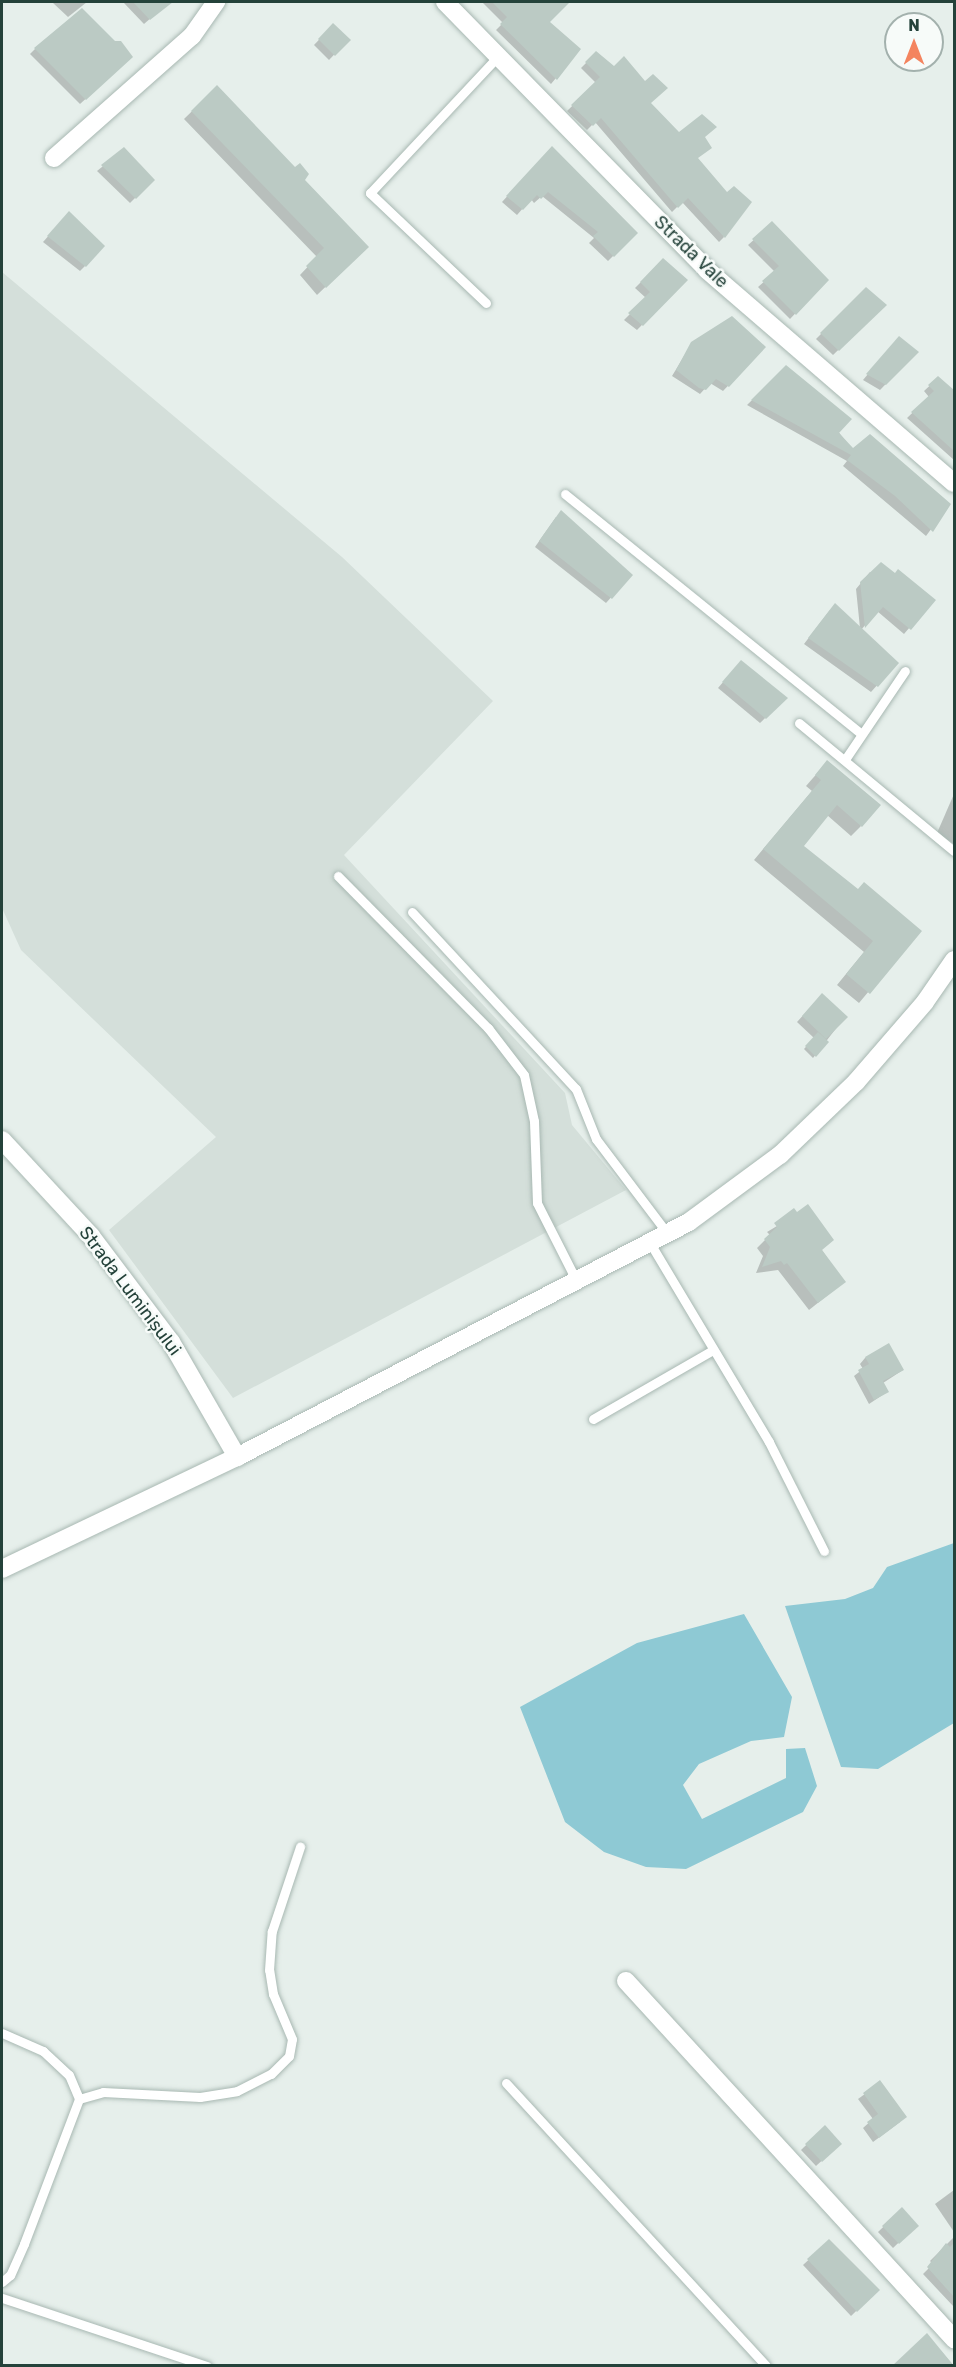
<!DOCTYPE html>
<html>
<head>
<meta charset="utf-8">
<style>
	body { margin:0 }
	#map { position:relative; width:956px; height:2367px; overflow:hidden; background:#e6efeb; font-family:Rubik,sans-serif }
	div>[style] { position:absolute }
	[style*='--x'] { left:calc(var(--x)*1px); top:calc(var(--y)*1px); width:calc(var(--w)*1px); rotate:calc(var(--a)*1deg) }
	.built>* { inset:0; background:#d4dfda }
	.water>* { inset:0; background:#8ec9d4 }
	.shadow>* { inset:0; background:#0003 }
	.building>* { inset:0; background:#bbcac4 }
	.roads { filter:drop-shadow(0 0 2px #a8b8b2) drop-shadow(0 0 2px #a8b8b2) }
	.service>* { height:9px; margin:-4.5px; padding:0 4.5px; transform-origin:4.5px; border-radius:4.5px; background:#fff }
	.minor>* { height:18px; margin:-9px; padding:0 9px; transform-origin:9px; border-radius:9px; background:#fff }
	.tertiary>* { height:18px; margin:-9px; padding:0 9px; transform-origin:9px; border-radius:9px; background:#fff }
	.secondary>* { height:18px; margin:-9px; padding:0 9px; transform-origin:9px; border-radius:9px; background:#fff }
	span { translate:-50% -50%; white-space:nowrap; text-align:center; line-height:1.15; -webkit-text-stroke:5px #f7fbf9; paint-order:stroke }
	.street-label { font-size:18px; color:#24423a }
	.frame { position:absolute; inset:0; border:3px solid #24423a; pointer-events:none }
	.north { position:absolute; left:884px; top:12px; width:60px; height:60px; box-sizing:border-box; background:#f7fbf9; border:2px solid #a3b1ad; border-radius:50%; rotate:0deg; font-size:16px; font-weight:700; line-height:24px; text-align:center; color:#24423a }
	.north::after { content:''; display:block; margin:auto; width:21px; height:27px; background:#f4845f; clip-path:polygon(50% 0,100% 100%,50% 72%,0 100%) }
</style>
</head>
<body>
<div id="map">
	<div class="built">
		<i style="clip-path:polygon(2px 272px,342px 557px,493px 701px,344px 855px,565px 1093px,572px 1125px,626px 1190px,233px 1398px,109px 1230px,216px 1137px,21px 950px,2px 908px)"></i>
	</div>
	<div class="water">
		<i style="clip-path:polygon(954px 1543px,954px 1723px,878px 1769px,841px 1767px,785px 1606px,845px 1599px,873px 1588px,887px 1567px)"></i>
		<i style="clip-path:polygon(744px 1614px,792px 1697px,784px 1737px,751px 1741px,699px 1764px,683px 1785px,702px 1819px,786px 1778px,786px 1749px,805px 1748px,817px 1786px,803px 1812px,686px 1869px,646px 1867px,604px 1852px,565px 1822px,520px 1707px,637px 1643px)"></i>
	</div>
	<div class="shadow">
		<i style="clip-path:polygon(52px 2px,87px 2px,68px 17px)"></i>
		<i style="clip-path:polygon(123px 2px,169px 2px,144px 24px)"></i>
		<i style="clip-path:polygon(482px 2px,561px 2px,564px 5px,548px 22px,579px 50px,551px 84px,496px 30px,503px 23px)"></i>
		<i style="clip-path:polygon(333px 25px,348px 40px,329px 60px,314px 45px)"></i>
		<i style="clip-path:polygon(35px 49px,126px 62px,80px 104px,30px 54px)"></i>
		<i style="clip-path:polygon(596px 53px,679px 134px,703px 138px,696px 159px,724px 237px,719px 242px,682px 202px,672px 212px,595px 122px,587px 130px,567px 111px,596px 83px,581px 68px)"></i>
		<i style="clip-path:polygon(217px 87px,367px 247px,317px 295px,300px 275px,317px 257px,184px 119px)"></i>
		<i style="clip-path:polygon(552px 148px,636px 233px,608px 261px,589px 243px,594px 238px,542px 196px,534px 203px,531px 199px,517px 215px,502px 202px)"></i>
		<i style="clip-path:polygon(124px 149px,153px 180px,130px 203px,97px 171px)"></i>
		<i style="clip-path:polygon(69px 213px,85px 266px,80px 271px,43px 242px)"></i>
		<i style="clip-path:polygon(772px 224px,827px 280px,790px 319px,758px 287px,775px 272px,748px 245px)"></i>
		<i style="clip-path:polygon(663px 260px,686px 280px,637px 330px,624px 320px,646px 298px,635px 288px)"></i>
		<i style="clip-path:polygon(866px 289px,885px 305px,833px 355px,816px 339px)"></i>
		<i style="clip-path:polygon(692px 343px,764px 348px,723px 391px,710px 383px,700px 394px,672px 376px)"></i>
		<i style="clip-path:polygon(894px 343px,917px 352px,880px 390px,863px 380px)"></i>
		<i style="clip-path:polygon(786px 367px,853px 450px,949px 505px,926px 536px,843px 466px,847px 461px,747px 405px)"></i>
		<i style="clip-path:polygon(938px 378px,954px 392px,950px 405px,954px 409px,954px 460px,907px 418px,929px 397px,924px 391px)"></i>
		<i style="clip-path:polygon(556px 517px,631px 575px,606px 603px,535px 547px)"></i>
		<i style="clip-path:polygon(870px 572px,933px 600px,904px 634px,877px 611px,861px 630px,897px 663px,871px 692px,804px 644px,830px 610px,860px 628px,856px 589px)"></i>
		<i style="clip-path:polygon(736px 667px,786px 698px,760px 723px,718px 688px)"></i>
		<i style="clip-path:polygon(827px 762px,861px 826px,851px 836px,827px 815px,802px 846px,857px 891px,919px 931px,859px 1003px,837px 985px,864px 952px,754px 860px,812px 791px,806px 786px)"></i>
		<i style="clip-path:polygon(954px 794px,954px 844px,937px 833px)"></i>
		<i style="clip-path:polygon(817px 1000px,845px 1017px,813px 1058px,804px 1049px,814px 1038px,797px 1022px)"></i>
		<i style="clip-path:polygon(797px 1214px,844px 1282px,809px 1310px,778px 1270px,756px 1273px,763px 1256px,757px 1248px,770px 1235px,767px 1232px)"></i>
		<i style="clip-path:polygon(889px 1345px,903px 1370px,883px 1383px,887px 1392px,869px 1404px,854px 1376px,863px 1369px,860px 1364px,865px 1358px)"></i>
		<i style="clip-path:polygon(880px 2083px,900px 2122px,873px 2142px,863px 2128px,873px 2119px,858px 2099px)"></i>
		<i style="clip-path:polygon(825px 2127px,840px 2144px,816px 2166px,801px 2150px)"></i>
		<i style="clip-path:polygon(954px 2190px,954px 2232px,935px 2204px)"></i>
		<i style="clip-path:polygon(902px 2209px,917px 2225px,893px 2248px,878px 2232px)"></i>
		<i style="clip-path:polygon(954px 2237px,954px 2307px,923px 2274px,933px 2264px,930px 2261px)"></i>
		<i style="clip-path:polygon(829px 2241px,878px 2290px,851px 2316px,803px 2265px)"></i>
		<i style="clip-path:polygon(927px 2335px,954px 2366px,895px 2366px)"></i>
	</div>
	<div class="building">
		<i style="clip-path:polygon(133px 2px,173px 2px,150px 20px)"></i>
		<i style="clip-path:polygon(492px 2px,570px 2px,550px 22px,581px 49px,557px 80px,500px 24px,507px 17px)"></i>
		<i style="clip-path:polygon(82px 8px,115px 41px,121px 41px,133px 57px,86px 100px,34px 48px)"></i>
		<i style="clip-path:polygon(333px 23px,351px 40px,335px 56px,318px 39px)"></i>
		<i style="clip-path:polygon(596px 51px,614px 66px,624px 56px,645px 81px,653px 74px,668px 88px,651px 103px,679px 132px,702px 114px,717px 127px,705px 137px,712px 148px,698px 158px,727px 192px,734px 186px,752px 202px,725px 238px,688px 198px,678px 208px,601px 118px,593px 126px,571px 105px,600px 77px,585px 62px)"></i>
		<i style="clip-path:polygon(217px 85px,295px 167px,300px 163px,309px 174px,305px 180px,369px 247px,326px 288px,306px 266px,324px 248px,191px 111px)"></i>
		<i style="clip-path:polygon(552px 146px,638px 233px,614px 257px,593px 236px,598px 232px,548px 192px,541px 199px,537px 195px,523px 210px,506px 196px)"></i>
		<i style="clip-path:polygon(124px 147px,155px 180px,136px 199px,101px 165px)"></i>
		<i style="clip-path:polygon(69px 211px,105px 246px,86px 267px,47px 236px)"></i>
		<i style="clip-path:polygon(772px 221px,829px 280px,796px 315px,762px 281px,779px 266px,752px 239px)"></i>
		<i style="clip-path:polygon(663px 258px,688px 280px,643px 326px,628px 313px,650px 292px,640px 282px)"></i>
		<i style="clip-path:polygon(866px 287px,887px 305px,839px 351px,820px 333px)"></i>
		<i style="clip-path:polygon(732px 316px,766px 347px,729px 387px,716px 379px,706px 390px,699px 388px,676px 370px,691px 342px)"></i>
		<i style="clip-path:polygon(899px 336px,919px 352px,886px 385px,866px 374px)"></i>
		<i style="clip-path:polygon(786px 365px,852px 419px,839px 433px,853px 448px,870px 434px,951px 504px,933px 532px,895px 496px,847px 460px,851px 455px,751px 400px)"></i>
		<i style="clip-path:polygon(938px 376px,954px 390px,954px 451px,911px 412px,934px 391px,928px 385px)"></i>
		<i style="clip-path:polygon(561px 510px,633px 575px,612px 599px,539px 541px)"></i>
		<i style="clip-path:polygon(881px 562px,895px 573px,898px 569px,936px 600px,911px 630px,883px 607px,865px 628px,860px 582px)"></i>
		<i style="clip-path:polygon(835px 603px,899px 663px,878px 687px,808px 638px)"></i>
		<i style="clip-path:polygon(741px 660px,788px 698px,766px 719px,722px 682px)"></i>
		<i style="clip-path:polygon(827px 760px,881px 805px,862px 827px,837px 805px,804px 846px,858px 889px,864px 882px,922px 931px,870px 994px,846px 974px,873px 941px,763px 849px,821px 780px,815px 775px)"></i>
		<i style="clip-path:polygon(822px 993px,848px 1017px,826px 1039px,802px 1016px)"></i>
		<i style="clip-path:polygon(818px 1032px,829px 1042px,816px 1057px,805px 1046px)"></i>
		<i style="clip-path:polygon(808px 1204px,834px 1240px,822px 1250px,846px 1282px,818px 1303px,787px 1263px,784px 1265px,781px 1261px,762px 1267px,770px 1247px,764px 1239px,777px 1227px,774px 1223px,794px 1208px,797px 1212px)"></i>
		<i style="clip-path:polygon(889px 1343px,904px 1370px,883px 1381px,889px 1392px,874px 1400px,858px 1370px,869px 1364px,865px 1357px)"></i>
		<i style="clip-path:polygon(880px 2080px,907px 2117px,879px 2138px,867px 2122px,878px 2114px,863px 2093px)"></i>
		<i style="clip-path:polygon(825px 2125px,842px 2144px,822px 2162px,805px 2144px)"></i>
		<i style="clip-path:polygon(902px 2207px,919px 2226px,899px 2244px,882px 2226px)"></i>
		<i style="clip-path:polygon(829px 2239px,880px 2290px,857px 2312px,807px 2259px)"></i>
		<i style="clip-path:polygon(946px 2243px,950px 2247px,954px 2243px,954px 2297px,927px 2267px)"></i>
		<i style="clip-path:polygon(927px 2333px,954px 2366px,892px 2366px)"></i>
	</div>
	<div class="roads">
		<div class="service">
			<i style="--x:486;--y:303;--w:160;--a:-136.5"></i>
			<i style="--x:370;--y:193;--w:187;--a:-46.9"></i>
			<i style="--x:565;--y:494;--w:381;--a:39"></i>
			<i style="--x:799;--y:723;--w:201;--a:39.6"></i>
			<i style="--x:846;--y:758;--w:105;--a:-55.9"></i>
			<i style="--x:338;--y:876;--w:214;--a:45.4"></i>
			<i style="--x:488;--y:1028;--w:59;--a:52.5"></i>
			<i style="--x:524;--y:1075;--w:47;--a:77.7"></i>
			<i style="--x:534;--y:1121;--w:82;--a:87.9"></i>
			<i style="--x:537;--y:1203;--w:89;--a:63.1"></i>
			<i style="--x:412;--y:912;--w:241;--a:47.2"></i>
			<i style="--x:576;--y:1089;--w:54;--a:68.2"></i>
			<i style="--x:596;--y:1139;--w:118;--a:52.9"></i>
			<i style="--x:650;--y:1243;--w:232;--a:59.1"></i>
			<i style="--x:769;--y:1442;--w:122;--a:63.2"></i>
			<i style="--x:593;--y:1419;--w:138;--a:-29.9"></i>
			<i style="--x:2;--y:2033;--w:45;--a:23.7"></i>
			<i style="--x:43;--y:2051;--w:35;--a:43"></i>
			<i style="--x:69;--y:2075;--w:26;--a:67"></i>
			<i style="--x:79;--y:2099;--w:155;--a:110.8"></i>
			<i style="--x:24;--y:2244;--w:34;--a:114"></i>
			<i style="--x:10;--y:2275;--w:11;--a:139"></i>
			<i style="--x:506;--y:2083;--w:384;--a:47.4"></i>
			<i style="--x:79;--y:2099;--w:25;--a:-16"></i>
			<i style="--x:103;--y:2092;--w:97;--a:3"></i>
			<i style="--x:200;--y:2097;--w:37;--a:-9"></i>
			<i style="--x:237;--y:2091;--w:38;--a:-27"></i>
			<i style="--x:271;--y:2074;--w:25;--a:-45"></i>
			<i style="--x:289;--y:2056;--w:17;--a:-80"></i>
			<i style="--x:292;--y:2039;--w:49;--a:-112.9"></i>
			<i style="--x:273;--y:1994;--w:24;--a:-99"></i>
			<i style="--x:269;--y:1970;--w:39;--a:-86"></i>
			<i style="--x:272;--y:1931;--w:89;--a:-71.6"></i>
			<i style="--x:2;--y:2298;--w:216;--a:18.4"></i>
		</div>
		<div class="minor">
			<i style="--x:54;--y:158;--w:184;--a:-41.5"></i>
			<i style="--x:192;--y:36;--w:42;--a:-54.8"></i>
			<i style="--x:2;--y:1140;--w:131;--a:47.2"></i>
			<i style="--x:91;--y:1236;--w:133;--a:53"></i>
			<i style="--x:171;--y:1342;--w:133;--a:60.1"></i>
			<i style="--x:626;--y:1981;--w:486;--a:47.5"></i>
		</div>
		<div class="tertiary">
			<i style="--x:445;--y:2;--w:375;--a:45.6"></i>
			<i style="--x:707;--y:270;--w:326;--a:40.8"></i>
		</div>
		<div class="secondary">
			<i style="--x:2;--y:1569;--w:260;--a:-25.5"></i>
			<i style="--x:237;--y:1457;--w:509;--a:-27.47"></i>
			<i style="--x:689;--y:1222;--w:113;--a:-36.4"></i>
			<i style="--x:780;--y:1155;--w:105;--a:-43.8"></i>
			<i style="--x:856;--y:1082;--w:106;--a:-49.2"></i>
			<i style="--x:925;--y:1002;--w:51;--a:-55.4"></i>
		</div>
	</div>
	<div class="street-label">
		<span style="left:691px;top:252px;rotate:44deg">Strada Vale</span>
		<span style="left:130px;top:1291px;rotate:53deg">Strada Luminișului</span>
	</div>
	<div class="frame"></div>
	<div class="north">N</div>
</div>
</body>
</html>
